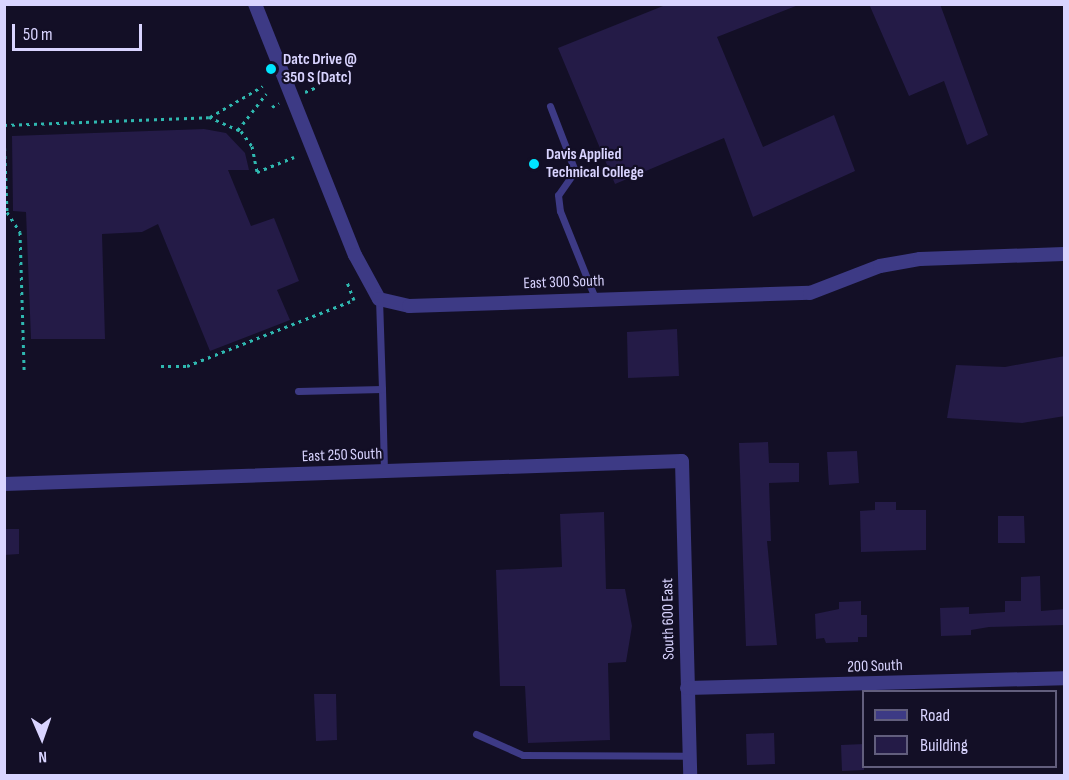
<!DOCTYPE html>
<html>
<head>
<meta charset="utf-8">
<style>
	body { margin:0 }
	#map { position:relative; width:1069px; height:780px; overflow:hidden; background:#130f26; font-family:"Sofia Sans Condensed",sans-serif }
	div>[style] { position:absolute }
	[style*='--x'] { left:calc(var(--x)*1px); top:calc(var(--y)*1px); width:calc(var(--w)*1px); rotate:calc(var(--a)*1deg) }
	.building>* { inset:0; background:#241b47 }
	.path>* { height:3px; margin-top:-1.5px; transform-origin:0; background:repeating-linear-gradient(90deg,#2fb8b0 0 3px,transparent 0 7.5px) }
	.lane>* { height:7px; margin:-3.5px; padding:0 3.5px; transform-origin:3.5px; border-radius:3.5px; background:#3d3a85 }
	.street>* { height:14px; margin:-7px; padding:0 7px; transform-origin:7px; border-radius:7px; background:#3d3a85 }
	.dots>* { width:16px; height:16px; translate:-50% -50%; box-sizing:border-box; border:3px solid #130f26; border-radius:50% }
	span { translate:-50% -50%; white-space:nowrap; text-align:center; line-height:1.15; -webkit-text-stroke:4.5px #130f26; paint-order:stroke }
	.poi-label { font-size:16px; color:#d9d4ff; font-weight:700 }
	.left { translate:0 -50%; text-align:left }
	.street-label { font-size:16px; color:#d9d4ff }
	.frame { position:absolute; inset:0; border:6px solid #d9d4ff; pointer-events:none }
	.legend { position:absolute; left:862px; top:690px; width:195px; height:78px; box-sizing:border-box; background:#130f26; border:2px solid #625e7d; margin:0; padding:8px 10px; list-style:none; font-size:18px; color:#d9d4ff }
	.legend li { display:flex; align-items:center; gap:12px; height:30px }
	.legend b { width:30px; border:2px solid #625e7d }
	.north { position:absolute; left:12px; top:708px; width:60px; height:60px; -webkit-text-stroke:4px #130f26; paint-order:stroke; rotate:178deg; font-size:16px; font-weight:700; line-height:24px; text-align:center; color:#d9d4ff }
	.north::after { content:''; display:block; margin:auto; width:21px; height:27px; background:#d9d4ff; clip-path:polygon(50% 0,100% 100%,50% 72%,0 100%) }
	.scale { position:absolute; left:12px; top:24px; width:130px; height:27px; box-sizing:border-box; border:3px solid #d9d4ff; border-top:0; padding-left:8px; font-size:18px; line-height:21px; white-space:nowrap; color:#d9d4ff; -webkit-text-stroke:4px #130f26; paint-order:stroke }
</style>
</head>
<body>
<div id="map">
	<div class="building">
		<i style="clip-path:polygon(668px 4px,801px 4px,717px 37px,763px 147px,834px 115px,855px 171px,753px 217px,724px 138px,615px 184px,558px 48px)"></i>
		<i style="clip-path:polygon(869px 4px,940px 4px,988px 135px,967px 145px,944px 81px,909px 96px)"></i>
		<i style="clip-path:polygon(204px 129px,226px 133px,245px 153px,249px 170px,228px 170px,251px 226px,274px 218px,299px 281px,277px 290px,290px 320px,210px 351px,158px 224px,142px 232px,102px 234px,105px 339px,31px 339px,26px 212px,13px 211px,12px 136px)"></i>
		<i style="clip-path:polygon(677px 329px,679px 376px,628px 378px,627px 332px)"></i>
		<i style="clip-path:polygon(1065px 356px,1065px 416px,1022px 423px,947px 418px,956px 365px,1005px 367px)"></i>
		<i style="clip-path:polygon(768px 442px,769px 463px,799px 463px,799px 482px,769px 483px,771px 541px,767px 541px,777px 645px,746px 646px,739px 443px)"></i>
		<i style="clip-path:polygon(857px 451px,859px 483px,829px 485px,827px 452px)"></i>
		<i style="clip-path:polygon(875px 502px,896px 502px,896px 510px,926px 510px,926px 550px,861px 552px,860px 511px,875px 510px)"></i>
		<i style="clip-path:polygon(604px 512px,606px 589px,625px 589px,632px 626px,626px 662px,608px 663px,610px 740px,528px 743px,525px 686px,500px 686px,496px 570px,562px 567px,560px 514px)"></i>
		<i style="clip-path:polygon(998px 516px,1024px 516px,1025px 543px,998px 543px)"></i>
		<i style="clip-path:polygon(4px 529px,19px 529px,19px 554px,4px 555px)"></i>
		<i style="clip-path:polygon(1040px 576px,1041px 611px,1065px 609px,1065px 625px,989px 627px,971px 630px,971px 635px,941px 636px,940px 608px,969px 607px,969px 614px,1005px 612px,1005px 601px,1021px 601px,1021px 577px)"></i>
		<i style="clip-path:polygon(861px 601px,861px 615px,867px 615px,867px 637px,858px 637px,858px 642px,826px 643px,824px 638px,816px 639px,815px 614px,839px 609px,839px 602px)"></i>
		<i style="clip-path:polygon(314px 694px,336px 694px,337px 740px,316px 741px)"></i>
		<i style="clip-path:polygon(774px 733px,775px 764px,747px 765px,746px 734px)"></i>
		<i style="clip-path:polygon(864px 744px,864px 770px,842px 771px,841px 745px)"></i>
	</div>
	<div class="path">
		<i style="--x:305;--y:92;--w:13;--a:-23"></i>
		<i style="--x:272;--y:107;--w:8;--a:-30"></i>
		<i style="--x:210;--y:117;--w:61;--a:-30.3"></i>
		<i style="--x:4;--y:125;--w:205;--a:-2.2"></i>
		<i style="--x:209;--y:117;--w:35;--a:24"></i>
		<i style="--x:241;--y:131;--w:19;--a:54"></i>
		<i style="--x:252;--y:146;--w:26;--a:79"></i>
		<i style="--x:257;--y:172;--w:40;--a:-22"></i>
		<i style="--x:238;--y:130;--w:46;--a:-52.1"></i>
		<i style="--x:4;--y:133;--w:79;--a:87.8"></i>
		<i style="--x:7;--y:212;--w:24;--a:57"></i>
		<i style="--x:20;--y:232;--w:138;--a:88.3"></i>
		<i style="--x:161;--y:366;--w:26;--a:0"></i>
		<i style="--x:187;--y:366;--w:180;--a:-21.6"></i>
		<i style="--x:354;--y:300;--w:19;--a:-111"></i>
	</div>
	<div class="lane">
		<i style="--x:550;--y:106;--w:70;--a:69"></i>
		<i style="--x:575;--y:171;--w:29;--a:125"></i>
		<i style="--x:558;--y:195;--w:16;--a:83"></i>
		<i style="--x:560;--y:211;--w:94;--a:68.1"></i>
		<i style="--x:382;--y:389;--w:82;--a:88.6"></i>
		<i style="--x:298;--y:391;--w:84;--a:-1.4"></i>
		<i style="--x:382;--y:389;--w:90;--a:-91.9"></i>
		<i style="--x:476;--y:734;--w:51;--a:24.1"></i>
		<i style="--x:523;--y:755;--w:166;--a:0.3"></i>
	</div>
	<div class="street">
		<i style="--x:255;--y:4;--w:270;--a:68.3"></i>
		<i style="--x:355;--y:255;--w:50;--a:61.4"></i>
		<i style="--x:379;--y:299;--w:31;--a:13"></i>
		<i style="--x:409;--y:306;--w:401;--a:-1.9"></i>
		<i style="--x:810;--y:293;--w:75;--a:-21.1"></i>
		<i style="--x:880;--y:266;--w:41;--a:-9.9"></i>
		<i style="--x:920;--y:259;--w:144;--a:-2"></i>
		<i style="--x:4;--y:484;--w:678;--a:-1.94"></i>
		<i style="--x:682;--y:461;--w:315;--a:88.5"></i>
		<i style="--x:687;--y:688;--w:377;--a:-1.5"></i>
	</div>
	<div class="dots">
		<i style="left:271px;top:69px;background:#00e5ff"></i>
		<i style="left:534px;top:164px;background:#00e5ff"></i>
	</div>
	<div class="poi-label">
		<span class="left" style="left:283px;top:69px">Datc Drive @<br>350 S (Datc)</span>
		<span class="left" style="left:546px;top:164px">Davis Applied<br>Technical College</span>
	</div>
	<div class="street-label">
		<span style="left:564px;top:283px;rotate:-2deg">East 300 South</span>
		<span style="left:342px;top:456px;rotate:-2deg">East 250 South</span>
		<span style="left:669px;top:619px;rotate:-91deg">South 600 East</span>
		<span style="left:875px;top:667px;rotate:-2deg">200 South</span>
	</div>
	<div class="frame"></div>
	<ul class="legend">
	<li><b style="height:8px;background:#3d3a85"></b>Road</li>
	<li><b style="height:16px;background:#241b47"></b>Building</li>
	</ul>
	<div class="north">N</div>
	<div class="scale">50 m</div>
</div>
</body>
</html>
